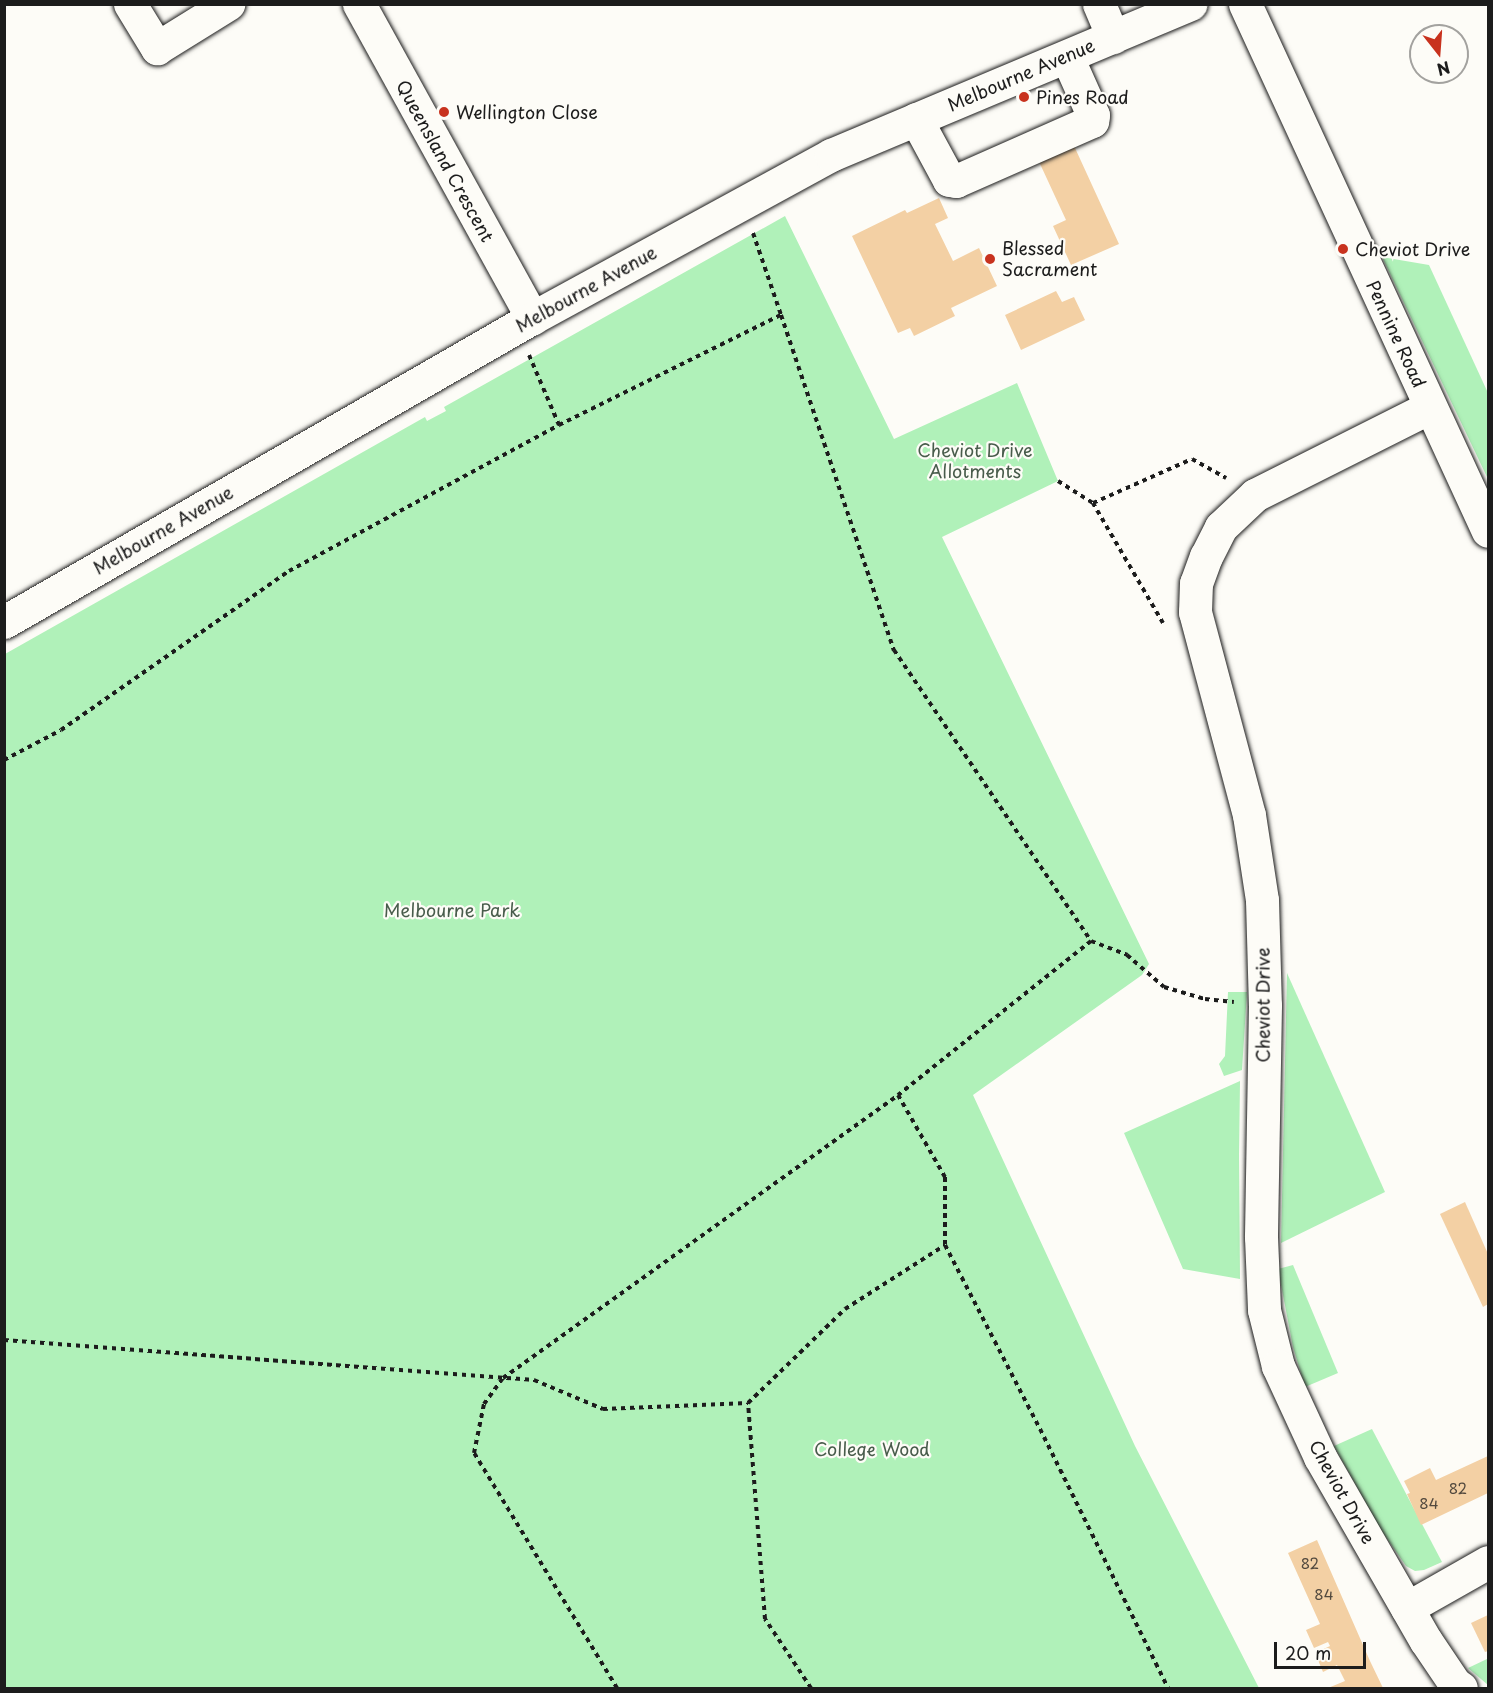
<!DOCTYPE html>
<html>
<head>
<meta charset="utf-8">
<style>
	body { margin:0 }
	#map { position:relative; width:1493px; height:1693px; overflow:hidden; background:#fdfcf7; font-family:"Playpen Sans",sans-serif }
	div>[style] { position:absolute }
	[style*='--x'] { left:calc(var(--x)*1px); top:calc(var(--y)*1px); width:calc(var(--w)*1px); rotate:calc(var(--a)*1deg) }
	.green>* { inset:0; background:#b0f1b9 }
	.building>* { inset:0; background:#f3d0a4 }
	.path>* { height:4px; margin-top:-2px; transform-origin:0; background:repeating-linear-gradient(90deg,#1c1c1c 0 4.5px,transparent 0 9px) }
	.roads { filter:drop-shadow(0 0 2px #1c1c1c) drop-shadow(0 0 2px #1c1c1c) }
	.minor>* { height:33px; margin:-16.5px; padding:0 16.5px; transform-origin:16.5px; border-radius:16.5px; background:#fdfcf7 }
	.dots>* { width:16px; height:16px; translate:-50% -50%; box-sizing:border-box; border:3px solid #fdfcf7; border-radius:50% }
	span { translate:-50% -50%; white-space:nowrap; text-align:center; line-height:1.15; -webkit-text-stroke:4.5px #fdfcf7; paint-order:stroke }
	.number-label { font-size:15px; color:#52493e }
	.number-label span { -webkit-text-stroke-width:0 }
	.street-label { font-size:18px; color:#1c1c1c }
	.poi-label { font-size:18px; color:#1c1c1c }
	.left { translate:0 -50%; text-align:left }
	.park-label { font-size:18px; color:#485c4b }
	.frame { position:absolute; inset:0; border:6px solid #1c1c1c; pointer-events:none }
	.north { position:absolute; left:1409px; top:24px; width:60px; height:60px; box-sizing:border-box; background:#fdfcf7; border:2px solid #a3a29f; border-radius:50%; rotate:163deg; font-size:16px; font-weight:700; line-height:24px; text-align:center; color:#1c1c1c }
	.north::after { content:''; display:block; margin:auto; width:21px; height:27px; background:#c8321e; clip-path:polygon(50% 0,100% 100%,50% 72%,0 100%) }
	.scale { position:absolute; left:1274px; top:1642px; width:92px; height:27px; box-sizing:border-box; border:3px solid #1c1c1c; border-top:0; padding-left:8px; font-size:18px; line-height:21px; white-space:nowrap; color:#1c1c1c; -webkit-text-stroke:4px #fdfcf7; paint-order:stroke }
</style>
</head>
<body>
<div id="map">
	<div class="green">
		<i style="clip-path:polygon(785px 216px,894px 439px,1017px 383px,1058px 481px,942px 537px,1149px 964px,1142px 975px,973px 1095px,1135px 1446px,1259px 1688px,5px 1688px,5px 654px,425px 417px,427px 421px,446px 411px,444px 407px)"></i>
		<i style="clip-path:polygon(1382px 257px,1429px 265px,1488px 393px,1488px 479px)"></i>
		<i style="clip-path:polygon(1287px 973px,1385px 1192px,1281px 1243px)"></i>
		<i style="clip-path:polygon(1228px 992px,1247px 992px,1242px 1070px,1224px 1076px,1219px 1064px,1225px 1056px)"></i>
		<i style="clip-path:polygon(1240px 1081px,1239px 1156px,1240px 1279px,1183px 1269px,1124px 1133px)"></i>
		<i style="clip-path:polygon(1293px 1265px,1338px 1373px,1305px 1387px,1293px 1347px,1278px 1269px)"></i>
		<i style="clip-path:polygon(1372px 1429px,1442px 1562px,1424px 1570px,1415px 1571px,1406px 1566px,1381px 1530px,1334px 1446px)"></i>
		<i style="clip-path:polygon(1487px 1659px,1488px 1662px,1488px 1685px,1468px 1668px)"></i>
	</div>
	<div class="building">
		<i style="clip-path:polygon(1070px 137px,1119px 244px,1071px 265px,1053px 226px,1066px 220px,1035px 153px)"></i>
		<i style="clip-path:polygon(939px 198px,948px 218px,935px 224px,953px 261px,979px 248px,997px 286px,951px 308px,955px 316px,914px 336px,910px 328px,898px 333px,852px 236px,905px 210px,907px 213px)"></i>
		<i style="clip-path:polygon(1056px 291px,1062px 302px,1074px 297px,1085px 320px,1021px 350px,1005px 315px)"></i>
		<i style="clip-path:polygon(1465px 1202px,1488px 1254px,1488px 1304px,1483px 1307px,1440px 1214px)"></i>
		<i style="clip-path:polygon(1488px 1456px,1488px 1493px,1421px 1525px,1407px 1494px,1410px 1493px,1404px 1481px,1430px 1468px,1436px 1480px)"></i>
		<i style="clip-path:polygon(1317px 1540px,1370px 1661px,1383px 1688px,1328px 1688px,1345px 1681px,1337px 1665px,1323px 1672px,1315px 1653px,1330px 1646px,1328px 1642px,1314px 1648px,1306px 1630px,1320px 1624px,1288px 1553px)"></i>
		<i style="clip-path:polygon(1488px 1615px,1488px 1651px,1485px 1652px,1471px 1623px)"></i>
	</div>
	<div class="path">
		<i style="--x:753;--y:233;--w:87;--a:71.1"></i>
		<i style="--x:529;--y:355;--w:76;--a:66.8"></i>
		<i style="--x:559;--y:425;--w:248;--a:-26.4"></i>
		<i style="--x:781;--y:315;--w:354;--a:71.4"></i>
		<i style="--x:894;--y:650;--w:351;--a:55.9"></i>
		<i style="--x:1091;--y:941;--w:247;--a:141.4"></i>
		<i style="--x:898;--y:1095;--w:95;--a:60.2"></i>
		<i style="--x:945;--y:1177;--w:68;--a:90"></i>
		<i style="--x:945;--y:1245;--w:216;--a:62.7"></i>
		<i style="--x:1044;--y:1437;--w:280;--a:63.7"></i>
		<i style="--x:1058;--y:481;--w:41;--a:32.2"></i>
		<i style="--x:1163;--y:623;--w:139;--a:-120.3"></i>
		<i style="--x:1093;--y:503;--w:108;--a:-24"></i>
		<i style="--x:1192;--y:459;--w:39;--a:29"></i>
		<i style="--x:4;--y:760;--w:64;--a:-27.8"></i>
		<i style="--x:61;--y:730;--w:278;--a:-34.9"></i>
		<i style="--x:289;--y:571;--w:307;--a:-28.4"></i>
		<i style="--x:1091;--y:941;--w:39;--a:21"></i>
		<i style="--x:1127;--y:955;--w:49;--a:40.9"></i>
		<i style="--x:1164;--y:987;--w:43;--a:16.3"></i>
		<i style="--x:1205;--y:999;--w:29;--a:6"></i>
		<i style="--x:4;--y:1340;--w:532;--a:4.32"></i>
		<i style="--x:534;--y:1380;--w:75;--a:22.8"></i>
		<i style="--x:603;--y:1409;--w:145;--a:-2.4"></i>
		<i style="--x:617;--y:1688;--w:275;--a:-121.3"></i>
		<i style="--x:474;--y:1453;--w:50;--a:-78.5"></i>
		<i style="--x:484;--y:1404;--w:32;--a:-54"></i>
		<i style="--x:503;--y:1378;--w:486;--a:-35.6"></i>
		<i style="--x:811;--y:1688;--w:83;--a:-123.7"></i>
		<i style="--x:765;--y:1619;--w:217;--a:-94.5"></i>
		<i style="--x:748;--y:1403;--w:135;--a:-44.1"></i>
		<i style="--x:845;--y:1309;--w:119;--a:-32.6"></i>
	</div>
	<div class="roads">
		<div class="minor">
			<i style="--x:130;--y:4;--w:52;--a:58.5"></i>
			<i style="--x:157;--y:48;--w:84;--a:-31.8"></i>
			<i style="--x:359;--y:4;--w:359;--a:61.1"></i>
			<i style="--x:1099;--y:4;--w:36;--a:67"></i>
			<i style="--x:1245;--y:4;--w:580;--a:65.25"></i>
			<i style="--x:916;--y:119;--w:69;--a:61.6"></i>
			<i style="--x:949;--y:180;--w:7;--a:8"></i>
			<i style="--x:956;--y:181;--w:149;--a:-23.8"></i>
			<i style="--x:1092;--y:121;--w:6;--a:-81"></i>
			<i style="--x:1093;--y:115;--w:64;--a:-114.1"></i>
			<i style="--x:1430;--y:407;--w:196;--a:153.3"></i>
			<i style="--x:1255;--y:495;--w:47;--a:136.7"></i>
			<i style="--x:1221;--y:527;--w:33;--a:117"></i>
			<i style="--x:1206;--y:556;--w:29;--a:110"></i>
			<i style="--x:1196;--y:583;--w:29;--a:92"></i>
			<i style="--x:1195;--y:612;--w:210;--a:75.1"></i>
			<i style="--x:1249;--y:815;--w:86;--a:81.3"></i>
			<i style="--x:1262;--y:900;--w:105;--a:88.4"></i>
			<i style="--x:1265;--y:1005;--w:232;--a:91"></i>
			<i style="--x:1261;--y:1237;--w:73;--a:87.6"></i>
			<i style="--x:1264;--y:1310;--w:58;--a:76"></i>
			<i style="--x:1278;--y:1366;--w:100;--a:65.2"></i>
			<i style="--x:1320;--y:1457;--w:212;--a:60.1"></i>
			<i style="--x:1426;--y:1641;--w:52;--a:56"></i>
			<i style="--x:1455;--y:1684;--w:7;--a:34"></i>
			<i style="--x:4;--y:622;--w:609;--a:-29.93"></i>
			<i style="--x:532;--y:318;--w:341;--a:-28.6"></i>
			<i style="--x:831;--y:155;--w:390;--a:-22.8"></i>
			<i style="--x:1407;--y:1608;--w:93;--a:-29.6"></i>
		</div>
	</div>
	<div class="dots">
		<i style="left:1024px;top:97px;background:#c8321e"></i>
		<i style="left:444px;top:112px;background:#c8321e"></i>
		<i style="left:1343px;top:249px;background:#c8321e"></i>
		<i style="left:990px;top:259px;background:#c8321e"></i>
	</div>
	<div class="number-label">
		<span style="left:1458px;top:1488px">82</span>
		<span style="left:1429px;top:1503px">84</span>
		<span style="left:1310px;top:1563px">82</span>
		<span style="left:1324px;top:1594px">84</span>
	</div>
	<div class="street-label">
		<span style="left:1021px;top:75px;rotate:-23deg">Melbourne Avenue</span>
		<span style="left:445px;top:161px;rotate:61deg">Queensland Crescent</span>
		<span style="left:586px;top:289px;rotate:-29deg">Melbourne Avenue</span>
		<span style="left:1396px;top:334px;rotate:65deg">Pennine Road</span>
		<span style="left:163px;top:530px;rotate:-30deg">Melbourne Avenue</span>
		<span style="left:1263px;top:1005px;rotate:-90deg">Cheviot Drive</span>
		<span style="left:1342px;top:1492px;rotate:61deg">Cheviot Drive</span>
	</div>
	<div class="poi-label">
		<span class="left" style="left:1036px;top:97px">Pines Road</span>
		<span class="left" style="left:456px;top:112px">Wellington Close</span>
		<span class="left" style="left:1002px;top:259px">Blessed<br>Sacrament</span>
		<span class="left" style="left:1355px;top:249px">Cheviot Drive</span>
	</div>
	<div class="park-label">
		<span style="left:975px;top:461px">Cheviot Drive<br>Allotments</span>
		<span style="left:452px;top:910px">Melbourne Park</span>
		<span style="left:872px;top:1449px">College Wood</span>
	</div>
	<div class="frame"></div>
	<div class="north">N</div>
	<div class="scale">20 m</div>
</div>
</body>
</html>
